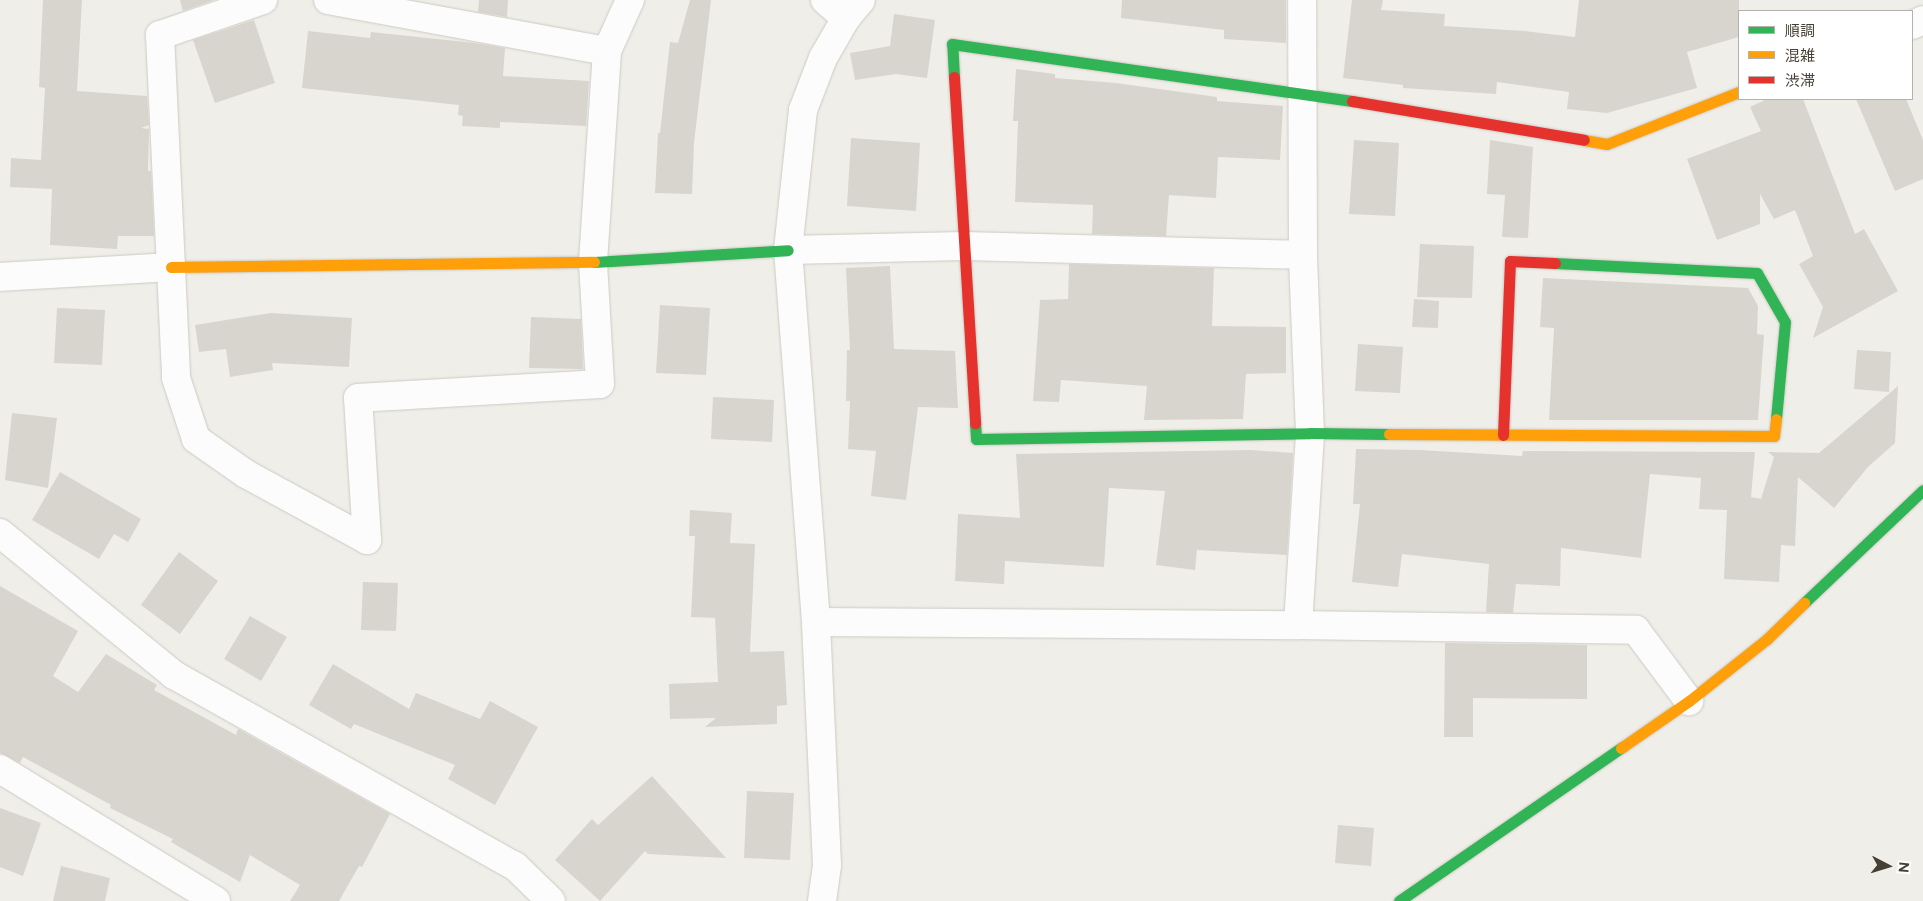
<!DOCTYPE html>
<html>
<head>
<meta charset="utf-8">
<style>
	body { margin:0 }
	#map { position:relative; width:1923px; height:901px; overflow:hidden; background:#f0eee8; font-family:Figtree,"Noto Sans JP",sans-serif }
	div>[style] { position:absolute }
	[style*='--x'] { left:calc(var(--x)*1px); top:calc(var(--y)*1px); width:calc(var(--w)*1px); rotate:calc(var(--a)*1deg) }
	.building>* { inset:0; background:#d8d5cf }
	.roads { filter:drop-shadow(0 0 1px #cccac4) drop-shadow(0 0 1px #cccac4) }
	.street>* { height:28px; margin:-14px; padding:0 14px; transform-origin:14px; border-radius:14px; background:#fdfcfc }
	.fast>* { height:11px; margin:-5.5px; padding:0 5.5px; transform-origin:5.5px; border-radius:5.5px; background:#30b455 }
	.slow>* { height:11px; margin:-5.5px; padding:0 5.5px; transform-origin:5.5px; border-radius:5.5px; background:#ff9f0a }
	.jam>* { height:11px; margin:-5.5px; padding:0 5.5px; transform-origin:5.5px; border-radius:5.5px; background:#e5322d }
	span { translate:-50% -50%; white-space:nowrap; text-align:center; line-height:1.15; -webkit-text-stroke:4px #fff; paint-order:stroke }
	.legend { position:absolute; left:1738px; top:10px; width:175px; height:90px; box-sizing:border-box; background:#fff; border:1px solid #b5b2ad; margin:0; padding:6px 9px; list-style:none; font-size:15px; color:#463f33 }
	.legend li { display:flex; align-items:center; gap:10px; height:25px }
	.legend b { width:25px; border:1px solid #b5b2ad }
	.north { position:absolute; left:1863px; top:841px; width:50px; height:50px; -webkit-text-stroke:4px #fff; paint-order:stroke; rotate:95deg; font-size:14px; font-weight:700; line-height:20px; text-align:center; color:#463f33 }
	.north::after { content:''; display:block; margin:auto; width:18px; height:22px; background:#463f33; clip-path:polygon(50% 0,100% 100%,50% 72%,0 100%) }
</style>
</head>
<body>
<div id="map">
	<div class="building">
		<i style="clip-path:polygon(43px 0,82px 0,77px 91px,147px 96px,149px 125px,141px 128px,149px 129px,148px 171px,151px 171px,154px 236px,118px 236px,117px 249px,50px 245px,52px 189px,10px 187px,11px 158px,41px 160px,45px 88px,39px 87px)"></i>
		<i style="clip-path:polygon(180px 0,214px 0,183px 11px)"></i>
		<i style="clip-path:polygon(479px 0,508px 0,507px 17px,478px 12px)"></i>
		<i style="clip-path:polygon(690px 0,711px 0,694px 143px,692px 194px,655px 193px,658px 133px,660px 133px,670px 42px,678px 43px)"></i>
		<i style="clip-path:polygon(1122px 0,1286px 0,1286px 43px,1224px 39px,1224px 30px,1121px 18px)"></i>
		<i style="clip-path:polygon(1352px 0,1383px 0,1381px 10px,1445px 14px,1444px 26px,1524px 31px,1575px 37px,1579px 0,1739px 0,1739px 37px,1687px 52px,1697px 88px,1607px 113px,1567px 109px,1569px 92px,1497px 82px,1496px 94px,1403px 88px,1403px 85px,1343px 78px)"></i>
		<i style="clip-path:polygon(894px 14px,935px 20px,927px 78px,896px 74px,855px 80px,850px 53px,890px 46px)"></i>
		<i style="clip-path:polygon(254px 20px,275px 83px,215px 103px,193px 40px)"></i>
		<i style="clip-path:polygon(308px 31px,370px 38px,371px 32px,475px 43px,505px 48px,503px 76px,589px 81px,586px 126px,500px 122px,500px 128px,462px 126px,463px 116px,458px 115px,459px 105px,302px 88px)"></i>
		<i style="clip-path:polygon(1016px 69px,1055px 74px,1055px 78px,1116px 83px,1217px 97px,1217px 101px,1283px 106px,1280px 160px,1218px 157px,1216px 198px,1169px 195px,1166px 236px,1092px 234px,1093px 205px,1015px 202px,1018px 121px,1013px 121px)"></i>
		<i style="clip-path:polygon(1767px 99px,1803px 99px,1855px 234px,1864px 229px,1898px 291px,1813px 338px,1823px 307px,1799px 264px,1813px 256px,1795px 210px,1774px 219px,1760px 194px,1760px 224px,1717px 240px,1687px 159px,1761px 131px,1750px 107px)"></i>
		<i style="clip-path:polygon(1856px 99px,1906px 99px,1923px 140px,1923px 179px,1895px 191px)"></i>
		<i style="clip-path:polygon(851px 138px,920px 143px,916px 211px,847px 206px)"></i>
		<i style="clip-path:polygon(1354px 140px,1399px 143px,1395px 216px,1349px 214px)"></i>
		<i style="clip-path:polygon(1490px 140px,1533px 147px,1528px 238px,1502px 237px,1505px 195px,1487px 194px)"></i>
		<i style="clip-path:polygon(1420px 244px,1474px 246px,1472px 298px,1417px 297px)"></i>
		<i style="clip-path:polygon(1069px 264px,1214px 268px,1212px 326px,1286px 327px,1286px 373px,1246px 374px,1243px 419px,1144px 420px,1147px 386px,1061px 380px,1059px 402px,1033px 401px,1040px 300px,1068px 299px)"></i>
		<i style="clip-path:polygon(890px 266px,894px 349px,955px 351px,958px 408px,918px 407px,906px 500px,871px 496px,876px 451px,848px 449px,850px 401px,846px 401px,847px 350px,850px 350px,846px 268px)"></i>
		<i style="clip-path:polygon(1543px 278px,1748px 288px,1758px 306px,1757px 334px,1764px 335px,1758px 420px,1549px 420px,1554px 328px,1540px 327px)"></i>
		<i style="clip-path:polygon(1414px 299px,1439px 301px,1438px 328px,1412px 327px)"></i>
		<i style="clip-path:polygon(660px 305px,710px 308px,706px 375px,656px 373px)"></i>
		<i style="clip-path:polygon(57px 308px,105px 310px,102px 365px,54px 363px)"></i>
		<i style="clip-path:polygon(271px 313px,352px 318px,349px 367px,272px 363px,273px 370px,230px 377px,226px 349px,199px 352px,195px 325px)"></i>
		<i style="clip-path:polygon(531px 317px,581px 319px,583px 369px,529px 368px)"></i>
		<i style="clip-path:polygon(1358px 344px,1403px 347px,1400px 393px,1355px 391px)"></i>
		<i style="clip-path:polygon(1857px 350px,1891px 352px,1889px 392px,1854px 389px)"></i>
		<i style="clip-path:polygon(1898px 386px,1895px 443px,1868px 467px,1834px 508px,1798px 477px,1795px 546px,1781px 545px,1779px 582px,1724px 579px,1727px 510px,1699px 509px,1701px 478px,1650px 474px,1641px 558px,1561px 548px,1560px 586px,1516px 584px,1513px 613px,1486px 612px,1489px 564px,1402px 554px,1398px 587px,1352px 582px,1360px 504px,1353px 504px,1356px 449px,1420px 450px,1522px 456px,1523px 451px,1755px 452px,1751px 497px,1761px 499px,1774px 457px,1768px 452px,1819px 453px)"></i>
		<i style="clip-path:polygon(713px 397px,774px 400px,772px 442px,711px 439px)"></i>
		<i style="clip-path:polygon(12px 413px,57px 418px,48px 488px,5px 480px)"></i>
		<i style="clip-path:polygon(1251px 450px,1293px 453px,1287px 555px,1197px 550px,1195px 570px,1156px 565px,1165px 491px,1109px 488px,1104px 567px,1005px 561px,1004px 584px,955px 581px,958px 514px,1020px 518px,1016px 454px)"></i>
		<i style="clip-path:polygon(60px 472px,141px 519px,128px 542px,114px 534px,99px 559px,32px 520px)"></i>
		<i style="clip-path:polygon(690px 510px,732px 513px,730px 543px,755px 544px,750px 652px,784px 651px,787px 705px,777px 706px,777px 724px,705px 727px,716px 718px,670px 719px,669px 684px,718px 682px,715px 618px,691px 617px,695px 536px,689px 536px)"></i>
		<i style="clip-path:polygon(179px 552px,218px 581px,180px 634px,141px 605px)"></i>
		<i style="clip-path:polygon(363px 582px,398px 583px,396px 631px,361px 630px)"></i>
		<i style="clip-path:polygon(0 586px,78px 631px,53px 676px,78px 692px,106px 654px,157px 685px,154px 690px,236px 735px,238px 729px,390px 814px,362px 867px,359px 866px,339px 901px,290px 901px,300px 885px,250px 855px,240px 882px,171px 842px,173px 839px,110px 808px,111px 805px,23px 757px,20px 763px,0 753px)"></i>
		<i style="clip-path:polygon(250px 616px,287px 637px,261px 681px,224px 659px)"></i>
		<i style="clip-path:polygon(1445px 643px,1587px 645px,1587px 699px,1473px 698px,1473px 737px,1444px 737px)"></i>
		<i style="clip-path:polygon(333px 664px,409px 709px,416px 693px,480px 719px,490px 701px,538px 727px,495px 805px,448px 779px,455px 765px,354px 724px,351px 729px,309px 705px)"></i>
		<i style="clip-path:polygon(652px 776px,726px 858px,648px 854px,645px 851px,600px 901px,555px 860px,592px 819px,598px 825px)"></i>
		<i style="clip-path:polygon(747px 791px,794px 793px,790px 860px,744px 858px)"></i>
		<i style="clip-path:polygon(0 808px,41px 823px,23px 876px,0 867px)"></i>
		<i style="clip-path:polygon(1338px 825px,1374px 828px,1371px 866px,1335px 863px)"></i>
		<i style="clip-path:polygon(61px 866px,110px 878px,105px 901px,53px 901px)"></i>
	</div>
	<div class="roads">
		<div class="street">
			<i style="--x:263;--y:0;--w:109;--a:161.2"></i>
			<i style="--x:160;--y:35;--w:343;--a:87.3"></i>
			<i style="--x:176;--y:378;--w:64;--a:71.8"></i>
			<i style="--x:196;--y:439;--w:61;--a:35"></i>
			<i style="--x:246;--y:474;--w:138;--a:28.6"></i>
			<i style="--x:367;--y:540;--w:142;--a:-93.6"></i>
			<i style="--x:358;--y:398;--w:242;--a:-3.3"></i>
			<i style="--x:600;--y:384;--w:122;--a:-93.3"></i>
			<i style="--x:593;--y:262;--w:211;--a:-86.2"></i>
			<i style="--x:607;--y:51;--w:56;--a:-65.7"></i>
			<i style="--x:328;--y:0;--w:284;--a:10.4"></i>
			<i style="--x:825;--y:0;--w:28;--a:41"></i>
			<i style="--x:1912;--y:25;--w:12;--a:-24"></i>
			<i style="--x:788;--y:250;--w:176;--a:-1.3"></i>
			<i style="--x:964;--y:246;--w:339;--a:1.5"></i>
			<i style="--x:0;--y:277;--w:171;--a:-3.3"></i>
			<i style="--x:0;--y:533;--w:225;--a:39.2"></i>
			<i style="--x:174;--y:675;--w:391;--a:29.3"></i>
			<i style="--x:515;--y:866;--w:50;--a:44.2"></i>
			<i style="--x:816;--y:622;--w:482;--a:0.4"></i>
			<i style="--x:1298;--y:625;--w:338;--a:0.8"></i>
			<i style="--x:1636;--y:630;--w:89;--a:53.3"></i>
			<i style="--x:1298;--y:625;--w:192;--a:-86.4"></i>
			<i style="--x:1310;--y:433;--w:178;--a:-92.3"></i>
			<i style="--x:1303;--y:255;--w:255;--a:-90.2"></i>
			<i style="--x:0;--y:769;--w:253;--a:31.4"></i>
			<i style="--x:822;--y:901;--w:36;--a:-82"></i>
			<i style="--x:827;--y:865;--w:243;--a:-92.6"></i>
			<i style="--x:816;--y:622;--w:373;--a:-94.3"></i>
			<i style="--x:788;--y:250;--w:141;--a:-83.9"></i>
			<i style="--x:803;--y:110;--w:56;--a:-69"></i>
			<i style="--x:823;--y:58;--w:46;--a:-60.1"></i>
			<i style="--x:846;--y:18;--w:23;--a:-50"></i>
		</div>
		<div class="fast">
			<i style="--x:954;--y:77;--w:33;--a:-93"></i>
			<i style="--x:952;--y:44;--w:404;--a:8.1"></i>
			<i style="--x:594;--y:262;--w:194;--a:-3.5"></i>
			<i style="--x:1555;--y:263;--w:202;--a:2.8"></i>
			<i style="--x:1757;--y:273;--w:56;--a:60.3"></i>
			<i style="--x:1785;--y:322;--w:97;--a:95.3"></i>
			<i style="--x:975;--y:423;--w:16;--a:86"></i>
			<i style="--x:976;--y:439;--w:334;--a:-1"></i>
			<i style="--x:1310;--y:433;--w:79;--a:0.7"></i>
			<i style="--x:1804;--y:603;--w:164;--a:-43.5"></i>
			<i style="--x:1399;--y:901;--w:270;--a:-34.6"></i>
		</div>
		<div class="slow">
			<i style="--x:1584;--y:140;--w:23;--a:10"></i>
			<i style="--x:1607;--y:144;--w:142;--a:-21.5"></i>
			<i style="--x:171;--y:267;--w:423;--a:-0.7"></i>
			<i style="--x:1389;--y:434;--w:385;--a:0.3"></i>
			<i style="--x:1774;--y:436;--w:17;--a:-83"></i>
			<i style="--x:1621;--y:748;--w:83;--a:-34.7"></i>
			<i style="--x:1689;--y:701;--w:100;--a:-38.5"></i>
			<i style="--x:1767;--y:639;--w:52;--a:-44.2"></i>
		</div>
		<div class="jam">
			<i style="--x:954;--y:77;--w:347;--a:86.5"></i>
			<i style="--x:1352;--y:101;--w:235;--a:9.5"></i>
			<i style="--x:1503;--y:435;--w:174;--a:-87.7"></i>
			<i style="--x:1510;--y:261;--w:45;--a:2.5"></i>
		</div>
	</div>
	<ul class="legend">
	<li><b style="height:6px;background:#30b455"></b>順調</li>
	<li><b style="height:6px;background:#ff9f0a"></b>混雑</li>
	<li><b style="height:6px;background:#e5322d"></b>渋滞</li>
	</ul>
	<div class="north">N</div>
</div>
</body>
</html>
